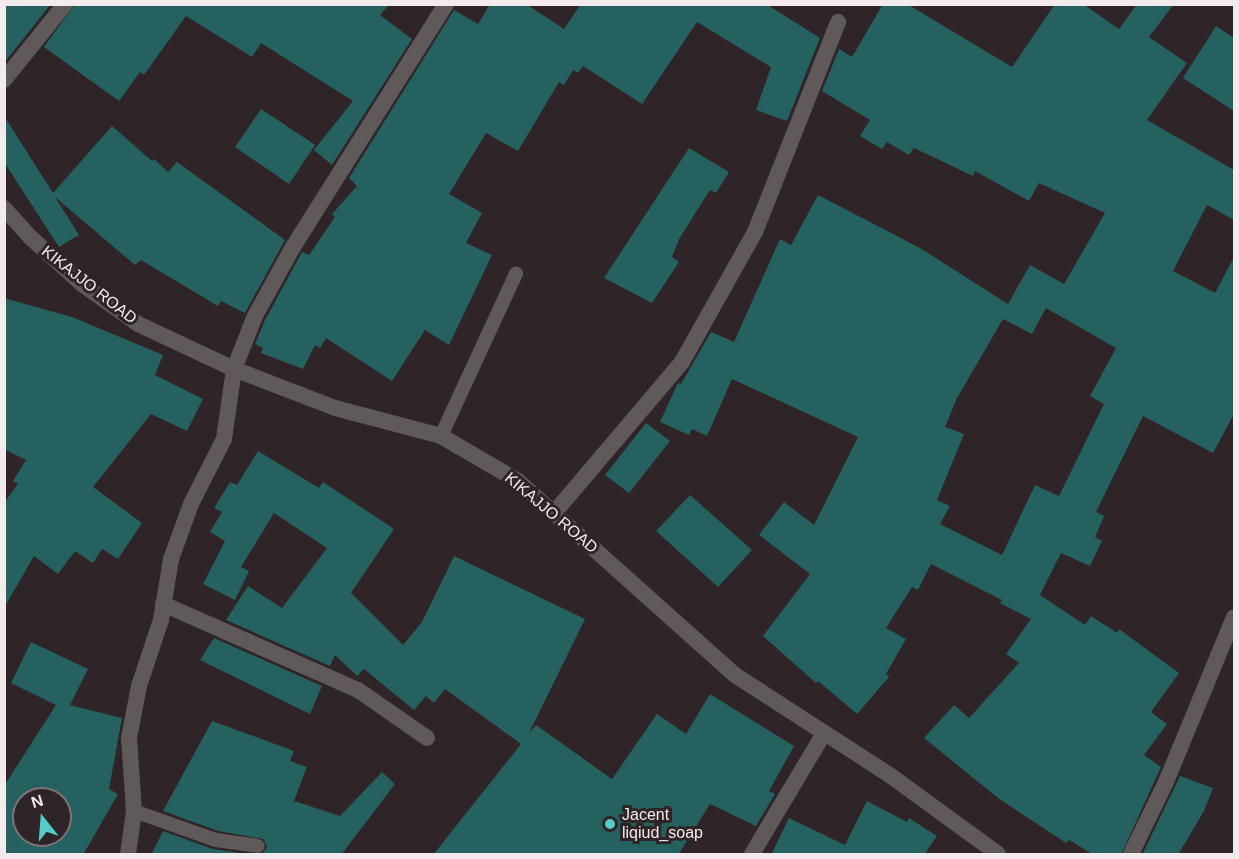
<!DOCTYPE html>
<html>
<head>
<meta charset="utf-8">
<style>
	body { margin:0 }
	#map { position:relative; width:1239px; height:859px; overflow:hidden; background:#2f2427; font-family:Arial,sans-serif }
	div>[style] { position:absolute }
	[style*='--x'] { left:calc(var(--x)*1px); top:calc(var(--y)*1px); width:calc(var(--w)*1px); rotate:calc(var(--a)*1deg) }
	.building>* { inset:0; background:#25615e }
	.service>* { height:14px; margin:-7px; padding:0 7px; transform-origin:7px; border-radius:7px; background:#5f595a }
	.minor>* { height:16px; margin:-8px; padding:0 8px; transform-origin:8px; border-radius:8px; background:#5f595a }
	.dots>* { width:16px; height:16px; translate:-50% -50%; box-sizing:border-box; border:3px solid #2f2427; border-radius:50% }
	span { translate:-50% -50%; white-space:nowrap; text-align:center; line-height:1.15; -webkit-text-stroke:6px #2f2427; paint-order:stroke }
	.street-label { font-size:16px; color:#f2eaec }
	.poi-label { font-size:16px; color:#f2eaec }
	.left { translate:0 -50%; text-align:left }
	.frame { position:absolute; inset:0; border:6px solid #f2eaec; pointer-events:none }
	.north { position:absolute; left:12px; top:787px; width:60px; height:60px; box-sizing:border-box; background:#2f2427; border:2px solid #7d7376; border-radius:50%; rotate:343deg; font-size:16px; font-weight:700; line-height:24px; text-align:center; color:#f2eaec }
	.north::after { content:''; display:block; margin:auto; width:21px; height:27px; background:#54cdc8; clip-path:polygon(50% 0,100% 100%,50% 72%,0 100%) }
</style>
</head>
<body>
<div id="map">
	<div class="building">
		<i style="clip-path:polygon(4px 4px,51px 4px,4px 63px)"></i>
		<i style="clip-path:polygon(75px 4px,390px 4px,380px 15px,412px 39px,332px 165px,314px 150px,353px 101px,261px 43px,252px 57px,186px 16px,144px 75px,140px 72px,119px 101px,44px 47px)"></i>
		<i style="clip-path:polygon(490px 4px,526px 4px,564px 29px,581px 4px,766px 4px,820px 38px,787px 121px,756px 110px,771px 67px,697px 22px,642px 104px,583px 66px,578px 73px,573px 70px,564px 85px,559px 82px,518px 151px,486px 133px,449px 194px,482px 213px,466px 243px,492px 255px,449px 345px,425px 330px,392px 381px,326px 338px,320px 348px,315px 345px,303px 369px,261px 353px,263px 348px,255px 344px,265px 320px,302px 252px,309px 255px,335px 217px,332px 214px,357px 186px,349px 178px,454px 10px,478px 24px)"></i>
		<i style="clip-path:polygon(evenodd,883px 4px,907px 4px,1012px 67px,1055px 4px,1083px 4px,1119px 29px,1137px 4px,1174px 4px,1149px 37px,1187px 63px,1147px 120px,1234px 170px,1234px 220px,1207px 205px,1173px 271px,1215px 293px,1234px 257px,1234px 414px,1213px 453px,1143px 416px,1096px 512px,1104px 516px,1095px 537px,1102px 541px,1090px 566px,1061px 553px,1040px 595px,1085px 625px,1091px 616px,1117px 633px,1119px 629px,1179px 673px,1151px 712px,1167px 724px,1144px 755px,1161px 767px,1121px 855px,1094px 855px,1069px 840px,1066px 843px,998px 798px,924px 738px,954px 705px,969px 718px,1019px 663px,1006px 654px,1031px 619px,1000px 603px,1002px 600px,931px 564px,918px 590px,912px 587px,886px 628px,906px 639px,886px 674px,889px 677px,857px 714px,818px 681px,816px 683px,763px 636px,810px 574px,759px 535px,784px 502px,814px 525px,858px 437px,732px 379px,707px 436px,692px 429px,689px 435px,660px 422px,678px 383px,681px 384px,711px 332px,734px 342px,780px 239px,791px 245px,818px 195px,920px 248px,1008px 304px,1030px 265px,1064px 284px,1105px 213px,1039px 183px,1029px 201px,975px 171px,973px 176px,914px 148px,909px 155px,887px 142px,882px 149px,860px 136px,870px 120px,822px 91px,839px 49px,852px 57px,883px 4px,1046px 308px,1116px 348px,1090px 396px,1104px 404px,1059px 496px,1035px 485px,1002px 555px,940px 524px,950px 506px,937px 500px,964px 434px,945px 427px,956px 400px,1003px 319px,1032px 334px,1046px 308px)"></i>
		<i style="clip-path:polygon(1216px 26px,1234px 38px,1234px 111px,1183px 78px)"></i>
		<i style="clip-path:polygon(261px 109px,315px 145px,289px 184px,235px 147px)"></i>
		<i style="clip-path:polygon(4px 116px,53px 193px,112px 126px,152px 161px,154px 159px,168px 172px,177px 162px,285px 240px,245px 313px,221px 301px,218px 306px,141px 260px,135px 265px,55px 197px,79px 235px,59px 247px,4px 162px)"></i>
		<i style="clip-path:polygon(689px 148px,729px 172px,716px 193px,710px 190px,679px 239px,672px 257px,679px 262px,652px 303px,604px 278px)"></i>
		<i style="clip-path:polygon(4px 298px,72px 317px,163px 355px,155px 375px,203px 399px,187px 431px,151px 414px,93px 487px,142px 523px,118px 559px,102px 549px,93px 563px,75px 551px,58px 574px,34px 556px,4px 608px,4px 503px,18px 484px,13px 481px,26px 460px,4px 449px)"></i>
		<i style="clip-path:polygon(646px 423px,670px 441px,629px 493px,605px 475px)"></i>
		<i style="clip-path:polygon(258px 451px,319px 488px,323px 482px,394px 529px,351px 593px,403px 645px,422px 622px,454px 556px,585px 619px,529px 733px,536px 725px,612px 779px,657px 714px,686px 734px,710px 694px,794px 746px,769px 791px,775px 794px,756px 826px,710px 804px,678px 855px,433px 855px,521px 744px,445px 689px,434px 703px,426px 696px,414px 710px,364px 669px,357px 676px,335px 655px,330px 666px,226px 620px,248px 586px,282px 608px,327px 548px,274px 513px,241px 567px,249px 571px,235px 600px,203px 584px,225px 541px,210px 532px,222px 512px,214px 508px,230px 482px,237px 485px)"></i>
		<i style="clip-path:polygon(690px 495px,752px 550px,718px 587px,656px 531px)"></i>
		<i style="clip-path:polygon(214px 638px,322px 686px,310px 714px,200px 660px)"></i>
		<i style="clip-path:polygon(evenodd,31px 642px,88px 669px,70px 705px,122px 718px,109px 789px,118px 794px,83px 855px,4px 855px,4px 786px,56px 705px,11px 683px,31px 642px,24px 799px,60px 799px,60px 835px,24px 835px,24px 799px)"></i>
		<i style="clip-path:polygon(212px 721px,294px 751px,290px 761px,307px 767px,294px 801px,340px 816px,382px 772px,395px 784px,341px 855px,261px 855px,267px 847px,263px 839px,218px 831px,163px 811px)"></i>
		<i style="clip-path:polygon(1180px 776px,1213px 788px,1204px 811px,1178px 855px,1142px 855px)"></i>
		<i style="clip-path:polygon(867px 801px,907px 822px,909px 818px,937px 836px,924px 855px,771px 855px,789px 818px,845px 845px)"></i>
		<i style="clip-path:polygon(163px 831px,213px 849px,254px 855px,151px 855px)"></i>
	</div>
	<div class="service">
		<i style="--x:441;--y:436;--w:179;--a:-65.2"></i>
		<i style="--x:134;--y:811;--w:87;--a:19.5"></i>
		<i style="--x:216;--y:840;--w:42;--a:8.1"></i>
	</div>
	<div class="minor">
		<i style="--x:4;--y:80;--w:97;--a:-51.2"></i>
		<i style="--x:4;--y:208;--w:39;--a:48"></i>
		<i style="--x:30;--y:237;--w:70;--a:42.1"></i>
		<i style="--x:82;--y:284;--w:69;--a:35.5"></i>
		<i style="--x:138;--y:324;--w:106;--a:25.1"></i>
		<i style="--x:234;--y:369;--w:108;--a:21.1"></i>
		<i style="--x:335;--y:408;--w:110;--a:14.8"></i>
		<i style="--x:441;--y:436;--w:89;--a:30.3"></i>
		<i style="--x:518;--y:481;--w:291;--a:41.8"></i>
		<i style="--x:735;--y:675;--w:186;--a:32.9"></i>
		<i style="--x:891;--y:776;--w:132;--a:36.1"></i>
		<i style="--x:554;--y:513;--w:198;--a:-49.7"></i>
		<i style="--x:682;--y:362;--w:149;--a:-60.7"></i>
		<i style="--x:755;--y:232;--w:226;--a:-68.4"></i>
		<i style="--x:163;--y:604;--w:213;--a:23.8"></i>
		<i style="--x:358;--y:690;--w:84;--a:34.8"></i>
		<i style="--x:128;--y:854;--w:43;--a:-82.1"></i>
		<i style="--x:134;--y:811;--w:73;--a:-93.9"></i>
		<i style="--x:129;--y:738;--w:53;--a:-79.1"></i>
		<i style="--x:139;--y:686;--w:70;--a:-71.6"></i>
		<i style="--x:161;--y:620;--w:62;--a:-80.7"></i>
		<i style="--x:171;--y:559;--w:59;--a:-70"></i>
		<i style="--x:191;--y:504;--w:73;--a:-63.1"></i>
		<i style="--x:224;--y:439;--w:71;--a:-81.9"></i>
		<i style="--x:234;--y:369;--w:57;--a:-68.4"></i>
		<i style="--x:255;--y:316;--w:79;--a:-61.2"></i>
		<i style="--x:293;--y:247;--w:287;--a:-57.8"></i>
		<i style="--x:752;--y:854;--w:141;--a:-59.2"></i>
		<i style="--x:1131;--y:854;--w:80;--a:-64.1"></i>
		<i style="--x:1166;--y:782;--w:178;--a:-67.6"></i>
	</div>
	<div class="dots">
		<i style="left:610px;top:824px;background:#54cdc8"></i>
	</div>
	<div class="street-label">
		<span style="left:89px;top:285px;rotate:38deg">KIKAJJO ROAD</span>
		<span style="left:551px;top:513px;rotate:40deg">KIKAJJO ROAD</span>
	</div>
	<div class="poi-label">
		<span class="left" style="left:622px;top:824px">Jacent<br>liqiud_soap</span>
	</div>
	<div class="frame"></div>
	<div class="north">N</div>
</div>
</body>
</html>
